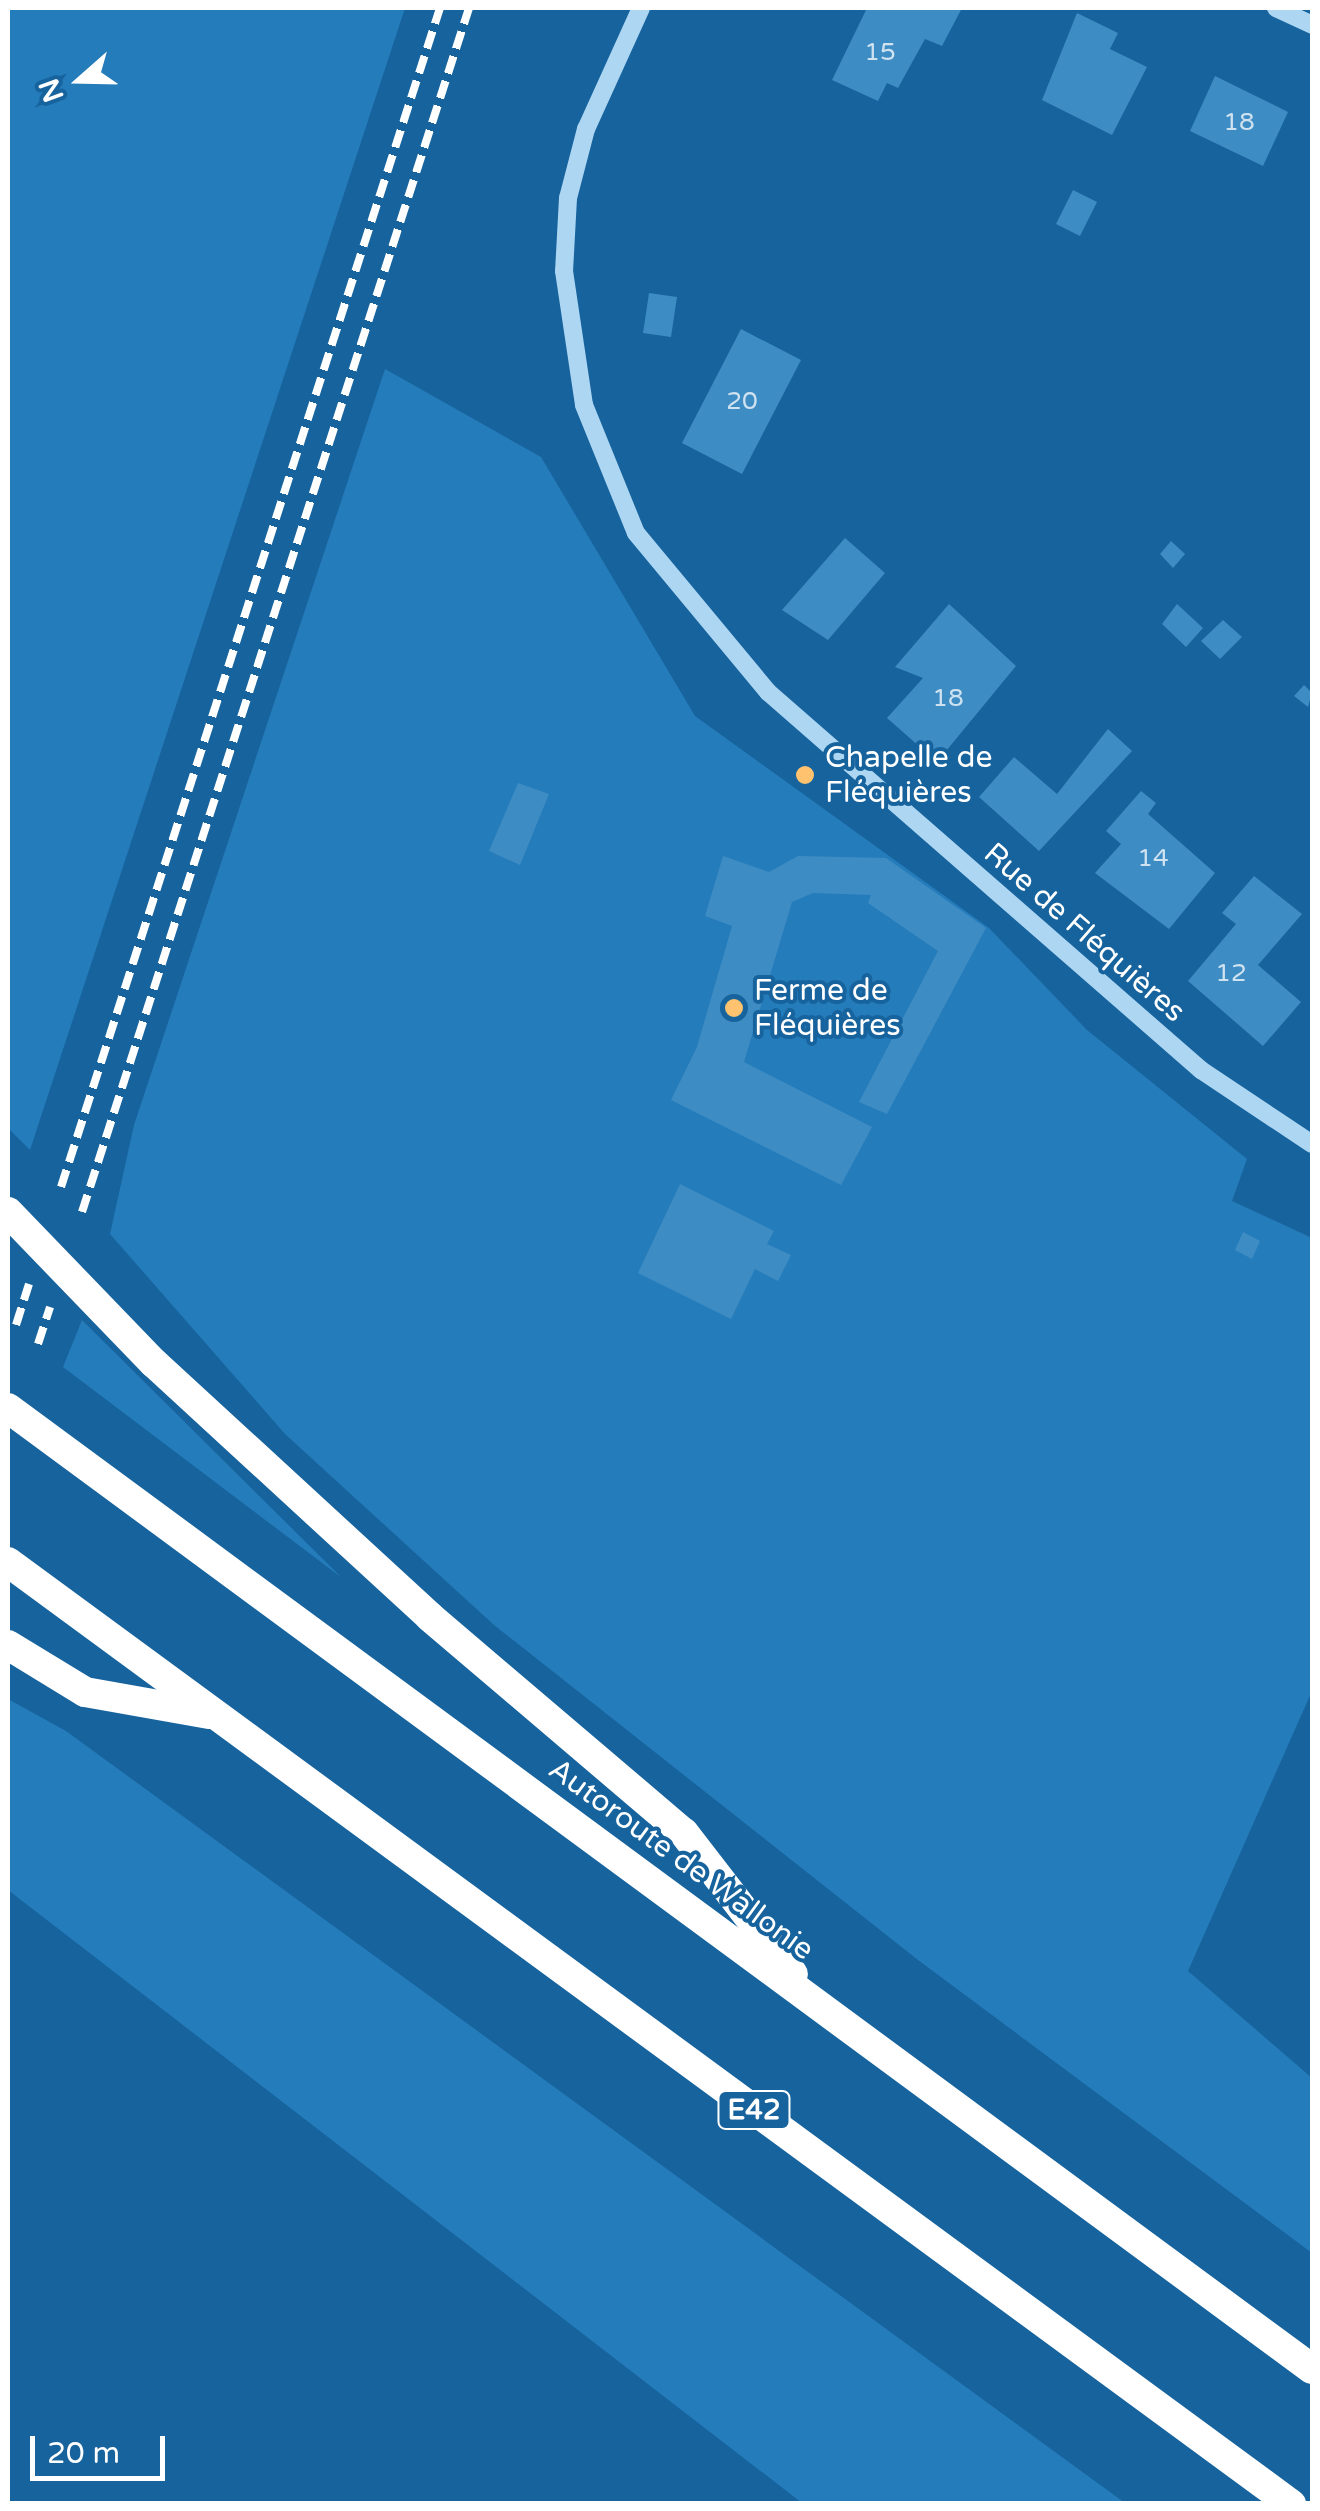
<!DOCTYPE html>
<html>
<head>
<meta charset="utf-8">
<style>
	body { margin:0 }
	#map { position:relative; width:1320px; height:2511px; overflow:hidden; background:#16639d; font-family:"Varela Round",sans-serif }
	div>[style] { position:absolute }
	[style*='--x'] { left:calc(var(--x)*1px); top:calc(var(--y)*1px); width:calc(var(--w)*1px); rotate:calc(var(--a)*1deg) }
	.green>* { inset:0; background:#257cba }
	.building>* { inset:0; background:#3e8cc4 }
	.minor>* { height:18px; margin:-9px; padding:0 9px; transform-origin:9px; border-radius:9px; background:#add6f3 }
	.highway>* { height:30px; margin:-15px; padding:0 15px; transform-origin:15px; border-radius:15px; background:#fff }
	.rail>* { height:8px; margin-top:-4px; transform-origin:0; background:repeating-linear-gradient(90deg,#fff 0 18px,transparent 0 26px) }
	.dots>* { width:28px; height:28px; translate:-50% -50%; box-sizing:border-box; border:5px solid #16639d; border-radius:50% }
	span { translate:-50% -50%; white-space:nowrap; text-align:center; line-height:1.15; -webkit-text-stroke:8px #16639d; paint-order:stroke }
	.number-label { font-size:25px; color:#cfe2f0 }
	.number-label span { -webkit-text-stroke-width:0 }
	.shield-label span { padding:2px 8px; background:#16639d; border:2px solid; border-radius:8px; -webkit-text-stroke-width:0 }
	.shield-label { font-size:28px; color:#fff; font-weight:700 }
	.poi-label { font-size:30px; color:#fff }
	.left { translate:0 -50%; text-align:left }
	.street-label { font-size:30px; color:#fff }
	.frame { position:absolute; inset:0; border:10px solid #fff; pointer-events:none }
	.north { position:absolute; left:30px; top:30px; width:100px; height:100px; -webkit-text-stroke:8px #16639d; paint-order:stroke; rotate:250deg; font-size:28px; font-weight:700; line-height:40px; text-align:center; color:#fff }
	.north::after { content:''; display:block; margin:auto; width:35px; height:45px; background:#fff; clip-path:polygon(50% 0,100% 100%,50% 72%,0 100%) }
	.scale { position:absolute; left:30px; top:2436px; width:135px; height:45px; box-sizing:border-box; border:5px solid #fff; border-top:0; padding-left:12px; font-size:30px; line-height:35px; white-space:nowrap; color:#fff; -webkit-text-stroke:8px #16639d; paint-order:stroke }
</style>
</head>
<body>
<div id="map">
	<div class="green">
		<i style="clip-path:polygon(8px 8px,405px 8px,30px 1150px,8px 1128px)"></i>
		<i style="clip-path:polygon(385px 369px,541px 457px,695px 716px,989px 928px,1087px 1030px,1247px 1159px,1232px 1201px,1312px 1238px,1312px 1691px,1188px 1971px,1312px 2078px,1312px 2253px,918px 1960px,494px 1625px,285px 1434px,110px 1234px,134px 1125px)"></i>
		<i style="clip-path:polygon(82px 1320px,342px 1578px,63px 1367px)"></i>
		<i style="clip-path:polygon(8px 1699px,66px 1731px,1125px 2503px,802px 2503px,8px 1890px)"></i>
	</div>
	<div class="building">
		<i style="clip-path:polygon(867px 8px,962px 8px,942px 46px,925px 39px,898px 88px,887px 83px,878px 101px,832px 80px)"></i>
		<i style="clip-path:polygon(1077px 13px,1118px 33px,1110px 49px,1147px 67px,1112px 135px,1042px 100px)"></i>
		<i style="clip-path:polygon(1215px 76px,1288px 112px,1263px 166px,1190px 131px)"></i>
		<i style="clip-path:polygon(1073px 190px,1097px 202px,1080px 236px,1056px 224px)"></i>
		<i style="clip-path:polygon(649px 293px,677px 297px,671px 337px,643px 333px)"></i>
		<i style="clip-path:polygon(741px 329px,801px 360px,742px 474px,682px 443px)"></i>
		<i style="clip-path:polygon(845px 538px,885px 573px,828px 640px,782px 610px)"></i>
		<i style="clip-path:polygon(1171px 541px,1185px 554px,1173px 568px,1160px 554px)"></i>
		<i style="clip-path:polygon(949px 604px,1016px 666px,937px 762px,887px 718px,923px 678px,895px 667px)"></i>
		<i style="clip-path:polygon(1177px 604px,1203px 628px,1186px 647px,1162px 624px)"></i>
		<i style="clip-path:polygon(1223px 620px,1242px 637px,1220px 659px,1201px 641px)"></i>
		<i style="clip-path:polygon(1304px 685px,1312px 693px,1308px 707px,1294px 696px)"></i>
		<i style="clip-path:polygon(1108px 729px,1132px 751px,1039px 851px,979px 797px,1014px 757px,1057px 794px)"></i>
		<i style="clip-path:polygon(518px 783px,549px 794px,520px 865px,489px 851px)"></i>
		<i style="clip-path:polygon(1141px 791px,1156px 803px,1148px 814px,1215px 873px,1169px 929px,1095px 873px,1121px 844px,1106px 831px)"></i>
		<i style="clip-path:polygon(723px 856px,769px 872px,798px 856px,886px 858px,986px 928px,887px 1114px,859px 1102px,938px 951px,868px 903px,871px 895px,813px 893px,792px 902px,744px 1062px,872px 1127px,841px 1185px,671px 1100px,697px 1047px,732px 926px,705px 916px)"></i>
		<i style="clip-path:polygon(1254px 876px,1302px 914px,1258px 965px,1301px 1002px,1263px 1046px,1188px 981px,1236px 924px,1222px 913px)"></i>
		<i style="clip-path:polygon(680px 1184px,774px 1231px,767px 1244px,791px 1255px,778px 1281px,755px 1269px,731px 1319px,638px 1273px)"></i>
		<i style="clip-path:polygon(1243px 1232px,1260px 1241px,1252px 1259px,1235px 1250px)"></i>
	</div>
	<div class="minor">
		<i style="--x:641;--y:8;--w:133;--a:114.4"></i>
		<i style="--x:586;--y:129;--w:71;--a:104.6"></i>
		<i style="--x:568;--y:198;--w:73;--a:93.1"></i>
		<i style="--x:564;--y:271;--w:135;--a:81.5"></i>
		<i style="--x:584;--y:405;--w:138;--a:67.9"></i>
		<i style="--x:636;--y:533;--w:207;--a:50.3"></i>
		<i style="--x:768;--y:692;--w:575;--a:41.12"></i>
		<i style="--x:1201;--y:1070;--w:133;--a:33.7"></i>
		<i style="--x:1276;--y:8;--w:40;--a:25"></i>
	</div>
	<div class="highway">
		<i style="--x:8;--y:1212;--w:210;--a:46"></i>
		<i style="--x:154;--y:1363;--w:375;--a:42.6"></i>
		<i style="--x:430;--y:1617;--w:333;--a:40.4"></i>
		<i style="--x:684;--y:1833;--w:178;--a:52.3"></i>
		<i style="--x:8;--y:1408;--w:1620;--a:36.39"></i>
		<i style="--x:8;--y:1562;--w:1592;--a:36.29"></i>
		<i style="--x:8;--y:1645;--w:90;--a:31.4"></i>
		<i style="--x:85;--y:1692;--w:126;--a:10.1"></i>
	</div>
	<div class="rail">
		<i style="--x:61;--y:1187;--w:1238;--a:-72.18"></i>
		<i style="--x:82;--y:1212;--w:1265;--a:-72.18"></i>
		<i style="--x:16;--y:1325;--w:43;--a:-72.4"></i>
		<i style="--x:38;--y:1344;--w:39;--a:-72"></i>
	</div>
	<div class="dots">
		<i style="left:805px;top:775px;background:#ffc36f"></i>
		<i style="left:734px;top:1008px;background:#ffc36f"></i>
	</div>
	<div class="number-label">
		<span style="left:880px;top:52px">15</span>
		<span style="left:1239px;top:122px">18</span>
		<span style="left:742px;top:401px">20</span>
		<span style="left:948px;top:698px">18</span>
		<span style="left:1153px;top:858px">14</span>
		<span style="left:1231px;top:973px">12</span>
	</div>
	<div class="shield-label">
		<span style="left:754px;top:2110px">E42</span>
	</div>
	<div class="poi-label">
		<span class="left" style="left:825px;top:775px">Chapelle de<br>Fléquières</span>
		<span class="left" style="left:754px;top:1008px">Ferme de<br>Fléquières</span>
	</div>
	<div class="street-label">
		<span style="left:1084px;top:933px;rotate:41deg">Rue de Fléquières</span>
		<span style="left:681px;top:1860px;rotate:36deg">Autoroute de Wallonie</span>
	</div>
	<div class="frame"></div>
	<div class="north">N</div>
	<div class="scale">20 m</div>
</div>
</body>
</html>
